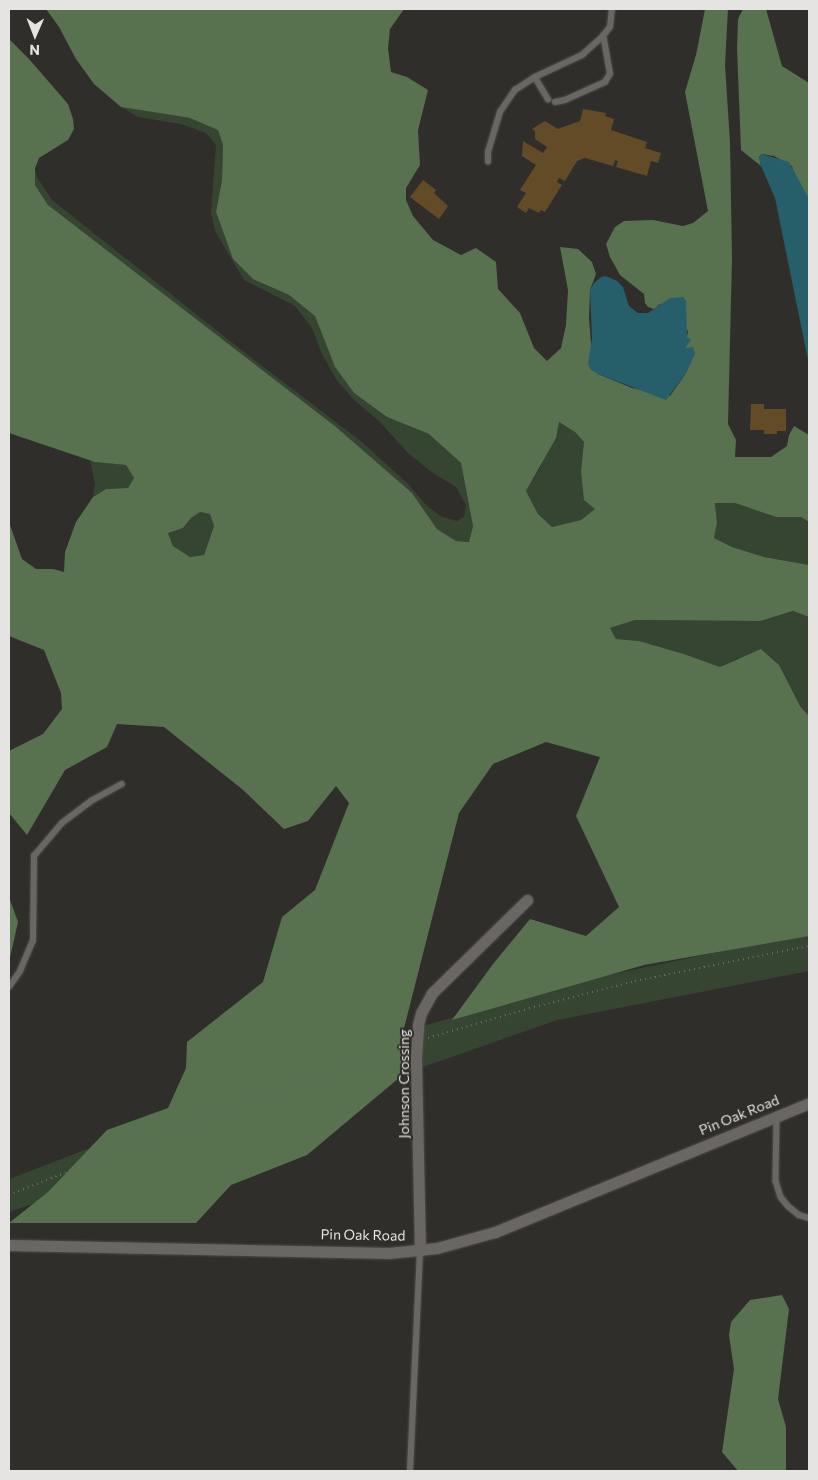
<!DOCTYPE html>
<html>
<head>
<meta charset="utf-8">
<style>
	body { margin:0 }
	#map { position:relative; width:818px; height:1480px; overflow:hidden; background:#302e2b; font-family:Commissioner,sans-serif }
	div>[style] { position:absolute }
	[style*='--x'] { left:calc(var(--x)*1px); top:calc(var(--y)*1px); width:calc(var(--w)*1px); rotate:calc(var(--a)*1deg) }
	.green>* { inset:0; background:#364531 }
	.forest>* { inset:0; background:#58714f }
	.water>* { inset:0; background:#265e69 }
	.building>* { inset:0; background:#634b27 }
	.path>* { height:2px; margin-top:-1px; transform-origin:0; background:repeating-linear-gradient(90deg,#6c6a68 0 1px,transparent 0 5px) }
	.roads { filter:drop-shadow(0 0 1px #4d4c49) drop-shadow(0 0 1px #4d4c49) }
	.service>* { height:5.5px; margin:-2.75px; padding:0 2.75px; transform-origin:2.75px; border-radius:2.75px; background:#696663 }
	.minor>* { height:11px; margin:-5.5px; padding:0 5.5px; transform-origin:5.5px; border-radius:5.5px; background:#696663 }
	span { translate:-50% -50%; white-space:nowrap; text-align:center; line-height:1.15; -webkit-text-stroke:4px #302e2b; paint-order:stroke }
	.street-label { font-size:14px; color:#e5e4e2 }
	.frame { position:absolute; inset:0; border:10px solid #e5e4e2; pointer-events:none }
	.north { position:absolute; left:10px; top:10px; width:50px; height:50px; -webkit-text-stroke:4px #302e2b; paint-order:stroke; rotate:181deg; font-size:14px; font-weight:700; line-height:20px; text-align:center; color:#e5e4e2 }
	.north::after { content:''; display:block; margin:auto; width:18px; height:22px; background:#e5e4e2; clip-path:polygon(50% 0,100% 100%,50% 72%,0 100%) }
</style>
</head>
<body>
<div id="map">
	<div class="green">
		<i style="clip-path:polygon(121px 107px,190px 118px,218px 129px,223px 145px,222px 180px,216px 212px,233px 259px,253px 279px,289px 295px,315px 316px,335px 367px,354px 393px,387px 417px,429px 434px,461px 463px,473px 526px,469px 542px,456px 541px,437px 529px,412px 493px,48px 205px,35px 185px,34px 168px,38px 179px,52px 200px,244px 352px,362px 442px,407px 483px,427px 506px,442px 517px,457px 521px,464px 517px,466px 505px,456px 487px,433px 473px,408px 453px,379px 421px,354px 400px,336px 379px,321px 352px,312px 328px,295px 306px,244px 280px,215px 231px,211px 213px,216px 145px,206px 133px,181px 124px,138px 117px)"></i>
		<i style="clip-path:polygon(559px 422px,575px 432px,584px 442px,581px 471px,595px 509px,581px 520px,552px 527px,538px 514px,526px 491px,539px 470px)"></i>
		<i style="clip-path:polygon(90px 461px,126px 465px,134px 478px,128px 488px,106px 489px,93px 497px,95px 483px)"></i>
		<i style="clip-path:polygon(715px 503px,735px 503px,776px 517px,801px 517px,809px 522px,809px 565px,764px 557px,732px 547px,714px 538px,717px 523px)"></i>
		<i style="clip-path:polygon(200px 512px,210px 514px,214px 526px,204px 555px,190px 557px,173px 546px,168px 533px,183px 528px,191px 518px)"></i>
		<i style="clip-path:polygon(793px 611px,809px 617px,809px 716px,801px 706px,738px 658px,720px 667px,684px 654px,639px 641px,616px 639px,610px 628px,635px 620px,760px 621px)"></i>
		<i style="clip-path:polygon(809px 933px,809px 971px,557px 1020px,9px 1212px,9px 1179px,370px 1041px,589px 979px)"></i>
	</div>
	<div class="forest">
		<i style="clip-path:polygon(evenodd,46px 9px,404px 9px,390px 29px,388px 48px,391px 72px,407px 77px,428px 90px,418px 130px,420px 165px,406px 188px,406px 200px,413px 216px,433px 240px,461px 255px,476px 248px,496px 262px,498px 289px,520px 313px,534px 348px,547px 361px,561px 348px,566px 325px,568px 290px,560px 247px,578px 249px,592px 262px,596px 274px,590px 290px,589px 319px,591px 344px,598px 374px,632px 388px,670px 396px,686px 373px,690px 362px,685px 348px,688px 331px,660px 304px,654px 309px,648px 307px,645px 303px,644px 294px,620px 275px,610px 257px,606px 244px,615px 227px,624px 221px,653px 220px,683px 226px,693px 223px,708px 211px,685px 92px,696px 55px,705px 9px,728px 9px,725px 65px,730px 142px,732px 258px,728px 424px,736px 440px,735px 457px,771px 457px,787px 446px,789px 435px,794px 426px,809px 435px,809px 522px,801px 517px,776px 517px,735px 503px,715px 503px,717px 523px,714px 538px,732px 547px,764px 557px,809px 565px,809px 617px,793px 611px,760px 621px,635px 620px,610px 628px,616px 639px,639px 641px,684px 654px,720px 667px,761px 649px,779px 665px,800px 706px,809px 716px,809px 936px,644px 965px,452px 1020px,493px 964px,530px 919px,586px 936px,619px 907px,576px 816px,600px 757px,546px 742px,493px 764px,459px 813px,402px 1036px,405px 1073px,307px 1155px,231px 1185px,196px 1223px,9px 1223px,48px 1192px,107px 1130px,168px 1108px,186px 1068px,187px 1042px,263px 982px,282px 917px,315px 890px,349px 803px,336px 786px,308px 821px,284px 829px,242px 789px,164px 727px,117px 724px,107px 747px,65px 770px,27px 835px,9px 813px,9px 751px,43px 734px,62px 709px,61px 693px,44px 650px,9px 636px,9px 522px,22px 559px,36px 569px,53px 569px,64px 572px,65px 552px,76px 522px,93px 497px,106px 489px,128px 488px,134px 478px,126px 465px,95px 462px,9px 433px,9px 39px,29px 59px,68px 104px,73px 119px,74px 129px,68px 140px,39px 158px,35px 168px,35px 185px,48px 205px,336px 427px,412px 493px,437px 529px,456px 541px,469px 542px,473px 526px,461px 463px,429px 434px,387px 417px,354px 393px,335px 367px,315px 316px,289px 295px,253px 279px,233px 259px,216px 212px,222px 180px,223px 145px,218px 130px,190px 118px,121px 107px,94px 84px,76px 59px,59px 27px,46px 9px,559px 422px,575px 432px,584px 442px,581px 471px,584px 500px,595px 509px,581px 520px,552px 527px,538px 514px,526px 491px,556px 438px,559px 422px,46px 9px,200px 512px,210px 514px,214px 526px,204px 555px,190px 557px,173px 546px,168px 533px,183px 528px,191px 518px,200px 512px)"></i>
		<i style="clip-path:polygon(743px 9px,766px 9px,782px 66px,809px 83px,809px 199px,795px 178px,792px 166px,774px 156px,762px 154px,759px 157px,761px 166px,741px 150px,737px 48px,738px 19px)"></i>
		<i style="clip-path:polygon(9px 897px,18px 922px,9px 962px)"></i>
		<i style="clip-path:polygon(782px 1295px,789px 1309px,778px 1399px,786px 1427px,786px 1471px,738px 1471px,722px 1452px,734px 1369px,729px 1335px,731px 1322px,750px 1300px)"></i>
	</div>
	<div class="water">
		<i style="clip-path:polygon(762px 154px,789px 162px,809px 199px,809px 365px,775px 198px,761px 166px,759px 157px)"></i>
		<i style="clip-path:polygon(606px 276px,617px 281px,623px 287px,629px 306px,638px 313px,648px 313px,670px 298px,683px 297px,686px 301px,687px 337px,691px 340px,685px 348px,693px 347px,695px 354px,686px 373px,666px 400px,598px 374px,590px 369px,588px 363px,592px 339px,590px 290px,594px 283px,601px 277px)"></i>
	</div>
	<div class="building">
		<i style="clip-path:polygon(583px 109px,606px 113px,605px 116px,614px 119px,611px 130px,647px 142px,645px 148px,661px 153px,658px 163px,651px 161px,647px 176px,616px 167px,618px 161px,615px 160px,613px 166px,585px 158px,577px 161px,565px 181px,559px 178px,557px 182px,562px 185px,545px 212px,541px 210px,539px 213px,529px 208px,526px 213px,517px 207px,526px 193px,520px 190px,536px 165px,522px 156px,523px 141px,543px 153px,547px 147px,535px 139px,535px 131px,532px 129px,545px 121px,558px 129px,563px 127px,580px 121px)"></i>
		<i style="clip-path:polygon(423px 180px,436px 190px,434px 193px,448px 206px,439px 219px,410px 197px)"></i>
		<i style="clip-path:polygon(751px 404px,764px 404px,764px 409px,786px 409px,786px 431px,777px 431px,777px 434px,764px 434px,764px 430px,750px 430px)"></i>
	</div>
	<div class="path">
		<i style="--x:428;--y:1038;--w:110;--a:-16.3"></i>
		<i style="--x:534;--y:1007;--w:104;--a:-14.4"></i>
		<i style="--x:635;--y:981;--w:177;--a:-11.4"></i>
		<i style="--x:9;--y:1195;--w:200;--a:-21.7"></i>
		<i style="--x:195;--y:1121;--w:225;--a:-19.7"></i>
	</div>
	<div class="roads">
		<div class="service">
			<i style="--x:535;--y:77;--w:26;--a:59"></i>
			<i style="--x:555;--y:102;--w:10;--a:-11"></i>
			<i style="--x:565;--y:100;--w:44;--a:-24.2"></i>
			<i style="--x:605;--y:82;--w:9;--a:-58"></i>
			<i style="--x:610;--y:74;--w:39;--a:-100"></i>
			<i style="--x:488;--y:162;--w:10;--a:-90"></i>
			<i style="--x:488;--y:152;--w:42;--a:-73.3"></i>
			<i style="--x:500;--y:112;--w:27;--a:-56"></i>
			<i style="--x:515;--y:90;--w:24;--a:-33"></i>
			<i style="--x:535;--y:77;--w:52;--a:-25.1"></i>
			<i style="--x:582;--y:55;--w:28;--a:-42"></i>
			<i style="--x:603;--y:36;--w:11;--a:-52"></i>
			<i style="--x:610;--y:27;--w:18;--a:-84"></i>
			<i style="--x:9;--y:987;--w:19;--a:-55"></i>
			<i style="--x:20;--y:971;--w:33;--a:-67"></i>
			<i style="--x:33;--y:941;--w:85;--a:-89.3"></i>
			<i style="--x:34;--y:856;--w:43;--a:-49.7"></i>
			<i style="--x:62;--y:823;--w:36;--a:-37"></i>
			<i style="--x:91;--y:801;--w:35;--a:-29"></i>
			<i style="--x:777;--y:1116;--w:65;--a:90.9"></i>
			<i style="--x:776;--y:1181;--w:17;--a:73"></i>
			<i style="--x:781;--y:1197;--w:11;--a:52"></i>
			<i style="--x:788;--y:1206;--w:14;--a:39"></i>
			<i style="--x:799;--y:1215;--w:10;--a:17"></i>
			<i style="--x:410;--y:1471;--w:220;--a:-87.4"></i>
		</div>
		<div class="minor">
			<i style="--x:9;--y:1245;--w:380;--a:1.2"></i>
			<i style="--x:389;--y:1253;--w:48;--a:-5.9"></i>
			<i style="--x:437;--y:1248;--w:60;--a:-15.4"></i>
			<i style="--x:495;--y:1232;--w:339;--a:-22.3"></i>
			<i style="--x:420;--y:1251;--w:194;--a:-91.2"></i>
			<i style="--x:416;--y:1057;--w:32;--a:-86"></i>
			<i style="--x:418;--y:1025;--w:12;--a:-76"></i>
			<i style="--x:421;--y:1013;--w:23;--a:-61"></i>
			<i style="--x:432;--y:993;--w:133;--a:-44.4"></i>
		</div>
	</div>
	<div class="street-label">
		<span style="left:404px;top:1084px;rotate:-90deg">Johnson Crossing</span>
		<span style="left:739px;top:1115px;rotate:-22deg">Pin Oak Road</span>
		<span style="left:363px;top:1235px;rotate:1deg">Pin Oak Road</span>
	</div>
	<div class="frame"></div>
	<div class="north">N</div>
</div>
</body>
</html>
